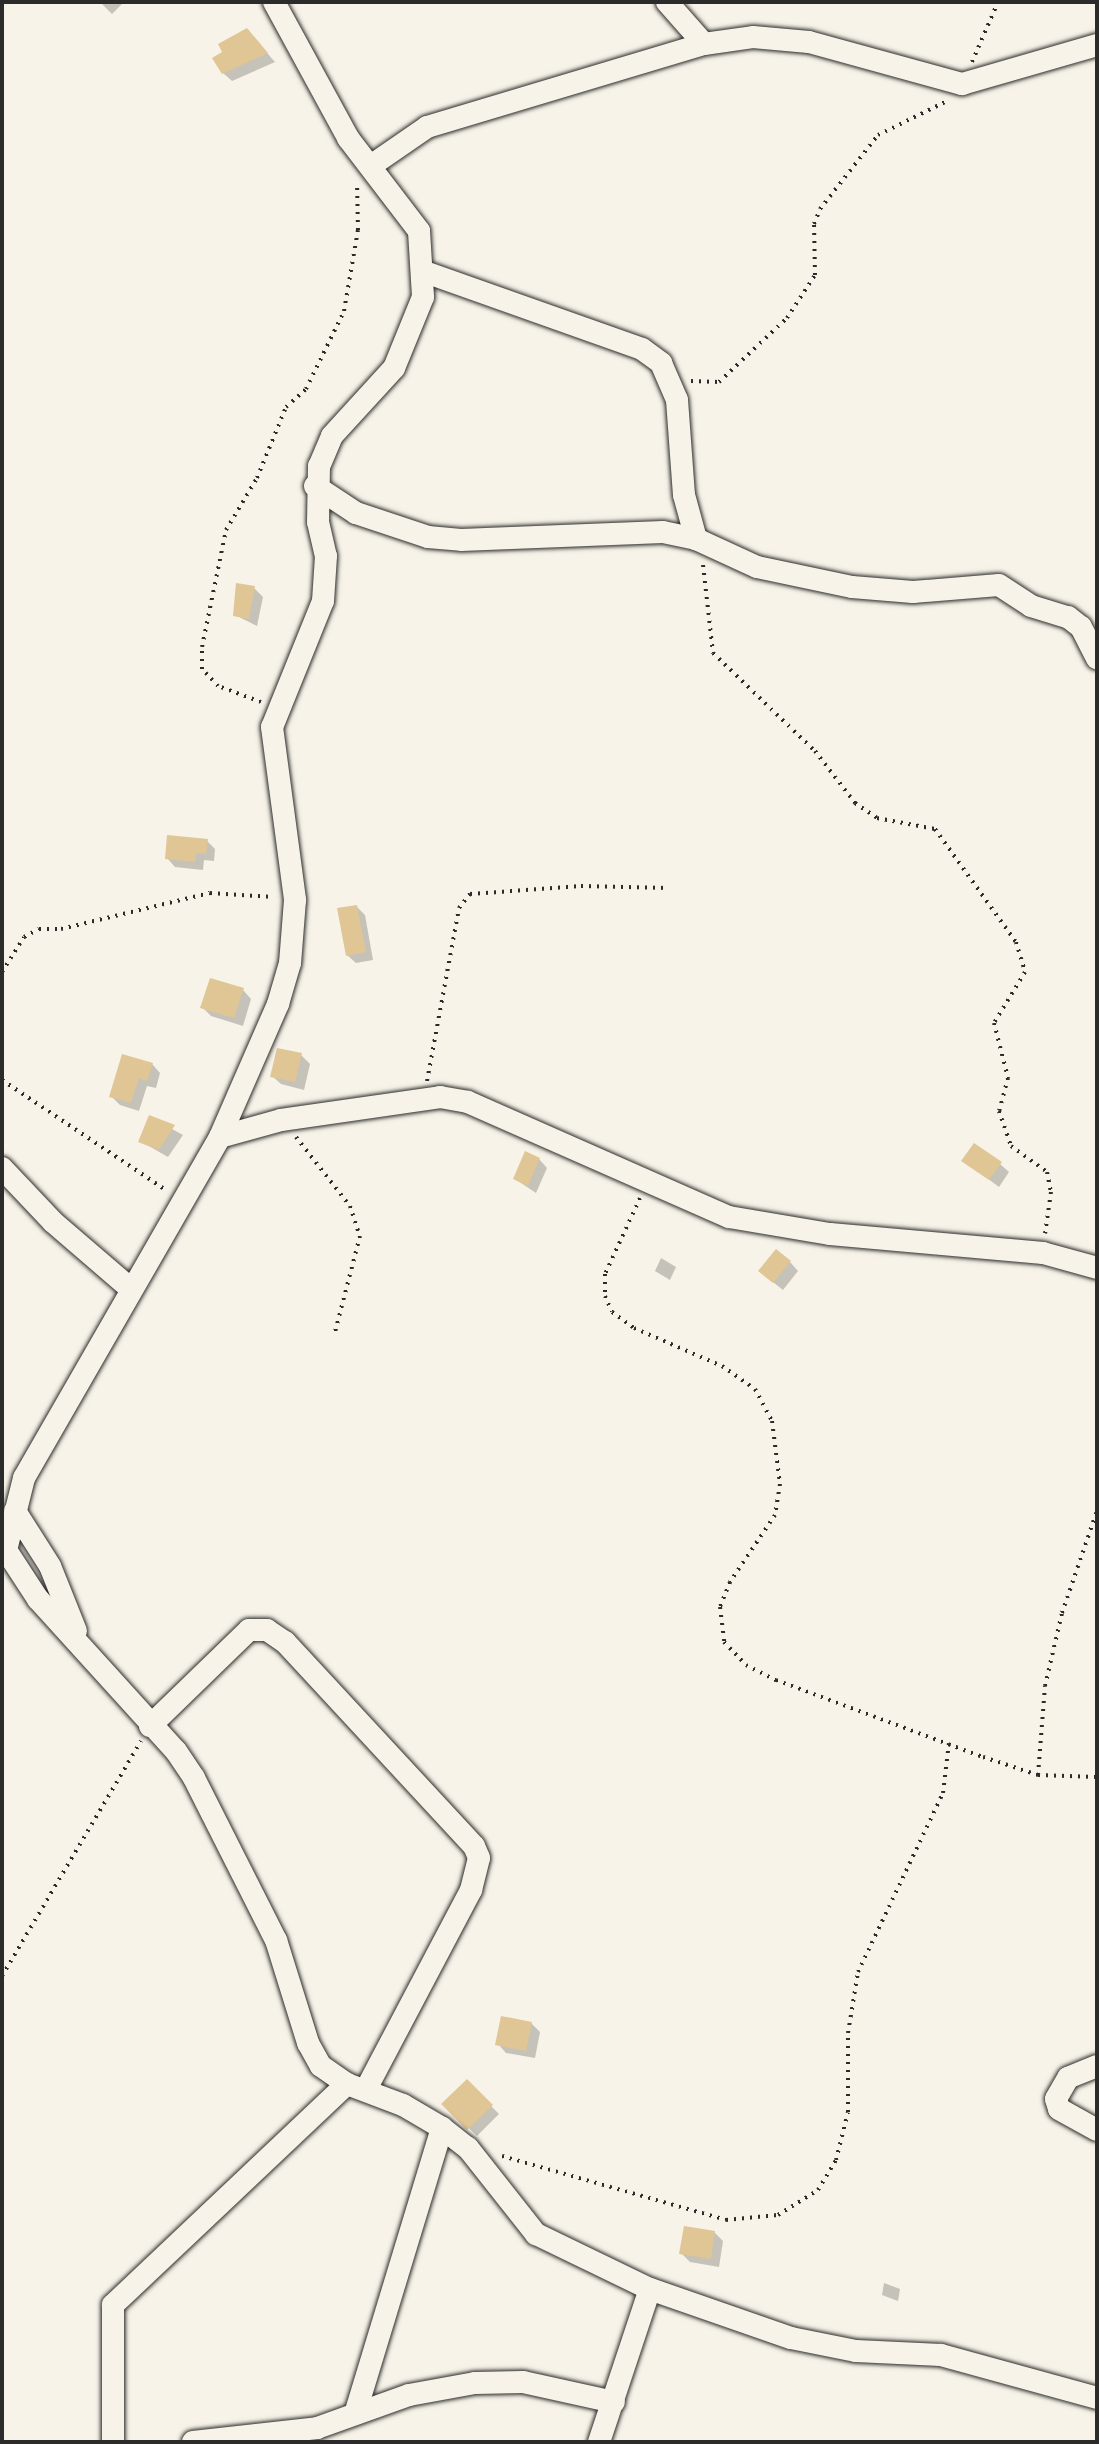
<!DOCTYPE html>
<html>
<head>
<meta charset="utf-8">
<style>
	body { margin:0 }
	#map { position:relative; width:1099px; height:2444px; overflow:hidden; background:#f7f3e8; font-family:"Playpen Sans",sans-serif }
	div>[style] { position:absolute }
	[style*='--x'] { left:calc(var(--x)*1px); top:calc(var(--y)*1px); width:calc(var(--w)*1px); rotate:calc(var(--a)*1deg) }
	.shadow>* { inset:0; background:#0003 }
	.building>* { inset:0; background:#e0c595 }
	.path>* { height:4px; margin-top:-2px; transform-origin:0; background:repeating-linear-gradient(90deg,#2b2b2b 0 2px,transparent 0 8px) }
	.roads { filter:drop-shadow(0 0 2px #2b2b2b) drop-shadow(0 0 2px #2b2b2b) }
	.street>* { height:22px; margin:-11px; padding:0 11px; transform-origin:11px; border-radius:11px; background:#f7f3e8 }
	span { translate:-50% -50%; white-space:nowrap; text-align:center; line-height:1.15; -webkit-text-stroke:6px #f7f3e8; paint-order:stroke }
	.frame { position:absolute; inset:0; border:4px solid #2b2b2b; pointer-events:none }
</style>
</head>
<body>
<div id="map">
	<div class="shadow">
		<i style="clip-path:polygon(100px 2px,120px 2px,122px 4px,112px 14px)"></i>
		<i style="clip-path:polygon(255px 39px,275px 62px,232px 81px,223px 73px)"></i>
		<i style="clip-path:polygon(254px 588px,263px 597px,257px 626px,235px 615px)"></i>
		<i style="clip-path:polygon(207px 841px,215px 849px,214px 861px,204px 860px,203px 870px,175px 867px,167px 858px)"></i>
		<i style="clip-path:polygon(357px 907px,365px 915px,373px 960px,356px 963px,347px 955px)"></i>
		<i style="clip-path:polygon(243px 990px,251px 999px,243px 1026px,211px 1016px,202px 1007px)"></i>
		<i style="clip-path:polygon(301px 1055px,310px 1064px,304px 1090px,281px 1084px,272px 1076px)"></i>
		<i style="clip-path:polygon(152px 1064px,160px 1073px,156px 1088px,147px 1086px,139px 1111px,120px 1105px,111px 1096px)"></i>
		<i style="clip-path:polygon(150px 1117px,183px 1135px,168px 1157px,140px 1141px)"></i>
		<i style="clip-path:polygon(539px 1159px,547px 1168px,536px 1193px,515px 1179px)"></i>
		<i style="clip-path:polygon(964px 1161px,1000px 1164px,1009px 1172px,999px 1187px)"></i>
		<i style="clip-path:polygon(661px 1258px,676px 1267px,670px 1280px,655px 1271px)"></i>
		<i style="clip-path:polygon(790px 1262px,798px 1271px,783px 1290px,769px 1279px)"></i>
		<i style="clip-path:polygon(531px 2023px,540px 2032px,535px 2058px,506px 2053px,498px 2044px)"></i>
		<i style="clip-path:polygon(467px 2082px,499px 2114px,477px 2136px,444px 2104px)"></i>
		<i style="clip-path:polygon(714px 2232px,723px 2241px,719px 2267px,690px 2262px,681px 2253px)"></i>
		<i style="clip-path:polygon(884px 2283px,900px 2289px,898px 2301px,882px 2295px)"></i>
	</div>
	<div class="building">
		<i style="clip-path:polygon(247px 28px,268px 53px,222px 74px,212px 58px,222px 52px,218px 44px)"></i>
		<i style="clip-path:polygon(236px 583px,255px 586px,249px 619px,233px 616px)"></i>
		<i style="clip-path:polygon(167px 835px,208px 839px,206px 854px,196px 853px,195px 862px,165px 859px)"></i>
		<i style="clip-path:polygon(357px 905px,366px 952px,346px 956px,337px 908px)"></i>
		<i style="clip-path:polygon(210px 978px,244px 988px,234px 1018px,200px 1008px)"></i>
		<i style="clip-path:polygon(277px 1048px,302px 1053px,295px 1082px,270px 1077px)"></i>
		<i style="clip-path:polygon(122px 1054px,153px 1063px,147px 1081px,139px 1078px,131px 1103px,109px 1097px)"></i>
		<i style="clip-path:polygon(149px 1115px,175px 1125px,159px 1150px,138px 1142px)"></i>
		<i style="clip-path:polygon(974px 1143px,1002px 1162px,989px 1180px,961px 1161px)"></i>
		<i style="clip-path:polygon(525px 1151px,540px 1158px,528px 1186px,513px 1179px)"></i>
		<i style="clip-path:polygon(776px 1249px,791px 1261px,773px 1283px,758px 1271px)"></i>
		<i style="clip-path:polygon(501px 2016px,532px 2022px,526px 2051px,495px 2045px)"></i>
		<i style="clip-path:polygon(467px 2079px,493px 2105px,467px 2130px,441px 2104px)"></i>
		<i style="clip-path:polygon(684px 2226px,715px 2231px,711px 2259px,679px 2254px)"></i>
	</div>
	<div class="path">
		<i style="--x:972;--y:62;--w:65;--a:-66.6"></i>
		<i style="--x:691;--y:381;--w:28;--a:2"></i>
		<i style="--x:719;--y:382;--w:93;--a:-43.3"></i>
		<i style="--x:787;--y:318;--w:51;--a:-56.9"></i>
		<i style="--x:815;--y:275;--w:51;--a:-91.1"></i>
		<i style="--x:814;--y:224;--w:16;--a:-68"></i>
		<i style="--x:820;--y:209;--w:94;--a:-51.9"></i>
		<i style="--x:878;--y:135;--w:75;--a:-26.2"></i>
		<i style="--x:703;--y:565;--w:89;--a:83.5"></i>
		<i style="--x:713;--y:653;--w:141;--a:43.9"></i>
		<i style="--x:815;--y:751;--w:66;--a:52.4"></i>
		<i style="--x:855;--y:803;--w:27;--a:34"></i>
		<i style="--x:877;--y:818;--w:59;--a:10.7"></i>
		<i style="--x:935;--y:829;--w:139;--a:54.4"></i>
		<i style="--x:1016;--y:942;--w:31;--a:73"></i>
		<i style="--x:1025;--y:972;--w:60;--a:121.3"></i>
		<i style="--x:994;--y:1023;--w:57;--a:75.7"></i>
		<i style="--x:1008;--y:1078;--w:34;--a:105"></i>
		<i style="--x:999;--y:1111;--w:37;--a:71"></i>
		<i style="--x:1011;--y:1146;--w:44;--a:35.8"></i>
		<i style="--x:1047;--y:1172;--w:20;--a:79"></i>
		<i style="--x:1051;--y:1192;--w:42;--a:98.1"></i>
		<i style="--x:261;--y:702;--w:46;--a:-159.6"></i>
		<i style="--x:218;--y:686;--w:23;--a:-133"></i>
		<i style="--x:202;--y:669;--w:22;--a:-90"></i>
		<i style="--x:202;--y:647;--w:119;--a:-78.4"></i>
		<i style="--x:226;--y:530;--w:61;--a:-59.2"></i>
		<i style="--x:257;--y:478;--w:77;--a:-67.8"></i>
		<i style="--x:286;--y:407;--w:27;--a:-42"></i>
		<i style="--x:306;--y:389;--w:87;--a:-64"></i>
		<i style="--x:344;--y:311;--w:82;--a:-80.2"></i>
		<i style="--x:358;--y:230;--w:46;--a:-91.2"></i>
		<i style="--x:2;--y:972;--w:41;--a:-57.8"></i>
		<i style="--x:24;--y:937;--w:17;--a:-28"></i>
		<i style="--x:39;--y:929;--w:22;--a:0"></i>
		<i style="--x:61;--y:929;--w:153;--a:-13.6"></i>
		<i style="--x:210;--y:893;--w:64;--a:3.6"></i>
		<i style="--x:2;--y:1080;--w:199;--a:33.9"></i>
		<i style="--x:427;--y:1081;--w:176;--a:-79.5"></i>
		<i style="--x:459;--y:908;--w:18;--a:-52"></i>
		<i style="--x:470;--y:894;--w:111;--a:-4.1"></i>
		<i style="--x:581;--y:886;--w:88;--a:1.3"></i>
		<i style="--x:296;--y:1137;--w:88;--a:52"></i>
		<i style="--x:350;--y:1206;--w:32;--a:72"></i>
		<i style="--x:360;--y:1236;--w:103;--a:104.6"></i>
		<i style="--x:640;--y:1198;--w:84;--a:114.7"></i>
		<i style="--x:605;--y:1274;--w:22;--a:90"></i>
		<i style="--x:605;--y:1296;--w:17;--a:66"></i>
		<i style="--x:612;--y:1312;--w:27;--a:36"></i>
		<i style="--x:634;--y:1328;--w:96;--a:23.4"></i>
		<i style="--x:722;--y:1366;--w:40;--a:34.9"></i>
		<i style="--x:755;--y:1389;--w:36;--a:62"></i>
		<i style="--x:772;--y:1421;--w:64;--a:82.8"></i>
		<i style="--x:780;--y:1484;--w:31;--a:99"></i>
		<i style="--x:775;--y:1515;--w:81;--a:123.9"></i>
		<i style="--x:730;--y:1582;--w:27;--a:112"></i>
		<i style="--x:720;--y:1607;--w:35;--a:83"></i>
		<i style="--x:724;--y:1642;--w:32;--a:46"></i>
		<i style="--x:746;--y:1665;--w:34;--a:27"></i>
		<i style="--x:776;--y:1680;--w:221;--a:20.4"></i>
		<i style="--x:983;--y:1757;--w:58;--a:18.1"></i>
		<i style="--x:1038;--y:1775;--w:59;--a:1.9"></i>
		<i style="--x:1038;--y:1775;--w:89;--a:-85.5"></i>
		<i style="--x:1045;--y:1686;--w:75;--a:-76.9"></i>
		<i style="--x:1062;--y:1613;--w:108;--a:-71.1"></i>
		<i style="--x:2;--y:1976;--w:273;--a:-59.4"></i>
		<i style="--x:502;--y:2156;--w:233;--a:15.9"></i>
		<i style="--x:726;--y:2220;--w:52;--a:-5.5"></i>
		<i style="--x:778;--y:2215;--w:47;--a:-32"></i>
		<i style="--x:818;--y:2190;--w:35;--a:-59"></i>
		<i style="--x:836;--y:2160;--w:49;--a:-76"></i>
		<i style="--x:848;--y:2112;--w:79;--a:-90"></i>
		<i style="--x:848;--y:2033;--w:62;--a:-80.7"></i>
		<i style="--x:858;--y:1972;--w:198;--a:-64.6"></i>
		<i style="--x:943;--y:1793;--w:50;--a:-83.2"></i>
	</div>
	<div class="roads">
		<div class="street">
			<i style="--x:274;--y:2;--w:155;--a:61.4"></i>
			<i style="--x:348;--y:138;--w:117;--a:52.6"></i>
			<i style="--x:419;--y:231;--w:66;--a:86.5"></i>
			<i style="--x:423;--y:297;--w:77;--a:112.2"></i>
			<i style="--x:394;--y:368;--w:92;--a:132.4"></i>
			<i style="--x:332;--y:436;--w:33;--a:113"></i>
			<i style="--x:319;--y:466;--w:56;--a:91"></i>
			<i style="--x:318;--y:522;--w:35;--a:77"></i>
			<i style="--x:326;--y:556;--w:45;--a:93.8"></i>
			<i style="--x:323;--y:601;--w:136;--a:112"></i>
			<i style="--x:272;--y:727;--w:175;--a:82.4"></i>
			<i style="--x:295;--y:900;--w:63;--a:94.5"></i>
			<i style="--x:290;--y:963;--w:43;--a:106.3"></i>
			<i style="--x:278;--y:1004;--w:145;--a:113.6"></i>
			<i style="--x:220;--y:1137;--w:393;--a:119.9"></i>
			<i style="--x:24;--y:1478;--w:74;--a:104"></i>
			<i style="--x:6;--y:1550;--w:59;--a:56.9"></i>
			<i style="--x:38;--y:1599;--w:205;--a:47.8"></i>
			<i style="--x:176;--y:1751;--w:32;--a:56"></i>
			<i style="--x:194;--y:1778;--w:182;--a:63.2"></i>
			<i style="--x:276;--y:1940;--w:108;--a:72.7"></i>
			<i style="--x:308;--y:2043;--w:26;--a:61"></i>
			<i style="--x:321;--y:2066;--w:32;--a:35"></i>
			<i style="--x:347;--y:2084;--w:60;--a:20.6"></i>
			<i style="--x:403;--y:2105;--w:45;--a:30.5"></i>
			<i style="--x:442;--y:2128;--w:33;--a:38"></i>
			<i style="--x:468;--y:2148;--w:110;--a:51.7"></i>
			<i style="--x:536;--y:2234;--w:127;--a:25.8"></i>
			<i style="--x:650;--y:2289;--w:149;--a:19.2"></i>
			<i style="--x:791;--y:2338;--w:66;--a:11.3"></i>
			<i style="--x:856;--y:2351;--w:85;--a:2.7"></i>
			<i style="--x:941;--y:2355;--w:162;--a:15.4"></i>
			<i style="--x:667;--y:2;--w:56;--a:48.6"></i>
			<i style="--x:372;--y:165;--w:67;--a:-34.6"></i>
			<i style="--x:427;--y:127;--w:289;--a:-16.7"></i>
			<i style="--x:704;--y:44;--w:49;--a:-8.1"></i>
			<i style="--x:753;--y:37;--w:56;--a:5.1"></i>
			<i style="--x:809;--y:42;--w:159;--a:15.4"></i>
			<i style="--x:962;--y:84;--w:141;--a:-16.1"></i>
			<i style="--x:425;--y:272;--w:230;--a:19.5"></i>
			<i style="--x:642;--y:349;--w:24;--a:36"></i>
			<i style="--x:661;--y:363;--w:40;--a:66.6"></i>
			<i style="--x:677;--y:400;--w:95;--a:85.8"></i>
			<i style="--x:684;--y:495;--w:46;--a:74.7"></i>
			<i style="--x:315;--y:486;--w:49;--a:33.4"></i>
			<i style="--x:356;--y:513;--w:76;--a:18.4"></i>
			<i style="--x:428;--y:537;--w:33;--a:5"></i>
			<i style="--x:461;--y:540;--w:202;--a:-2.3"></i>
			<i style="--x:663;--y:532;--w:34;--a:12"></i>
			<i style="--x:696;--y:539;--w:67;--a:24.7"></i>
			<i style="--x:757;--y:567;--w:97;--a:11.9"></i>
			<i style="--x:852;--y:587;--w:61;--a:4.7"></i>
			<i style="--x:913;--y:592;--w:86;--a:-4.7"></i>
			<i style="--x:999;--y:585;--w:38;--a:33"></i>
			<i style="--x:1031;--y:606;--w:39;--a:17"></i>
			<i style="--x:1068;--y:617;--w:16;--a:38"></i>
			<i style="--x:1081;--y:627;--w:35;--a:63"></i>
			<i style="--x:220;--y:1137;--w:63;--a:-15.6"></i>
			<i style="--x:281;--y:1120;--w:161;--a:-8.2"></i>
			<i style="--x:440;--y:1097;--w:28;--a:10"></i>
			<i style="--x:468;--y:1102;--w:285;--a:23.8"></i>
			<i style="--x:729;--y:1217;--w:102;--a:9.6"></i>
			<i style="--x:830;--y:1234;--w:214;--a:5.1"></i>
			<i style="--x:1043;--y:1253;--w:56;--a:15.5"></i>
			<i style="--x:2;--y:1168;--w:74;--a:46.6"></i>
			<i style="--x:53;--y:1222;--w:103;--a:40.7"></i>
			<i style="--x:15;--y:1511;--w:65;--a:57.5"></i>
			<i style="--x:50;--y:1566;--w:70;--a:68.2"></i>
			<i style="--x:150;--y:1726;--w:138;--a:-44.1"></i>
			<i style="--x:249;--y:1630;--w:18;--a:0"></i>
			<i style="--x:267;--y:1630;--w:22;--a:34"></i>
			<i style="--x:285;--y:1642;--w:278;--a:47.2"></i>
			<i style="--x:474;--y:1846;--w:13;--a:67"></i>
			<i style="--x:479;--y:1858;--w:33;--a:104"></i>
			<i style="--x:471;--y:1890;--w:225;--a:117.8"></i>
			<i style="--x:1097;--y:2066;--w:31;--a:158"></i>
			<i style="--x:1068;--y:2078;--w:24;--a:120"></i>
			<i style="--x:1056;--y:2099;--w:10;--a:73"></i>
			<i style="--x:1059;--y:2109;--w:43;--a:28.9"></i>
			<i style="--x:356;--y:2411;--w:296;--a:-73.1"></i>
			<i style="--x:113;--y:2442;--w:137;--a:-90"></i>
			<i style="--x:113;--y:2305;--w:322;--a:-43.4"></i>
			<i style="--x:193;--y:2442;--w:125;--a:-6.4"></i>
			<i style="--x:317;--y:2428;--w:98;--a:-19.7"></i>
			<i style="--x:409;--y:2395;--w:67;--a:-10.3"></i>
			<i style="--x:475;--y:2383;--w:48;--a:-1.2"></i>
			<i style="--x:523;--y:2382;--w:93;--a:12.4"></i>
			<i style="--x:599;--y:2442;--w:161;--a:-71.6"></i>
		</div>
	</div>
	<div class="frame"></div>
</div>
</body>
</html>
